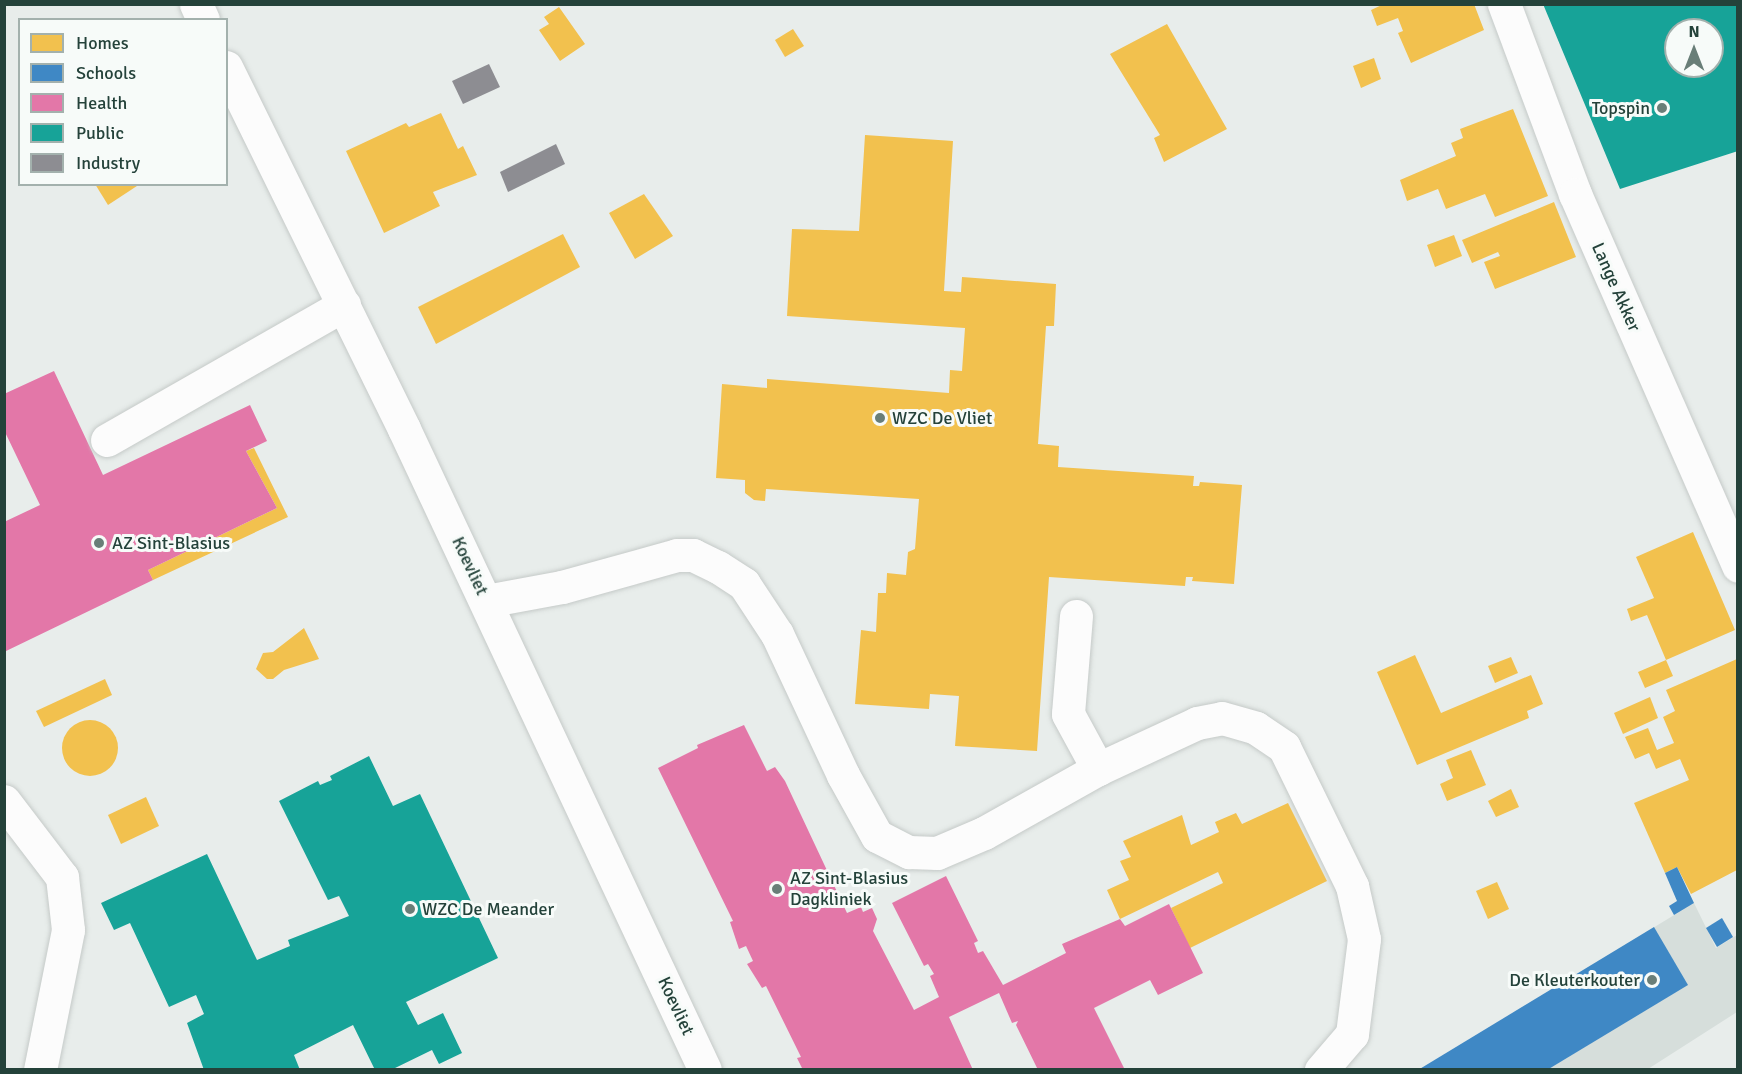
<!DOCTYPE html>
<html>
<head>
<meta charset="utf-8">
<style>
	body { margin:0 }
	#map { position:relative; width:1742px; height:1074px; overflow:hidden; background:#e8edeb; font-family:Signika,sans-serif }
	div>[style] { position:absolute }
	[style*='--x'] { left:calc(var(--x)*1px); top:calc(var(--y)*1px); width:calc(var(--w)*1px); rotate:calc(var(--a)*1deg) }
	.built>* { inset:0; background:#d6dedb }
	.homes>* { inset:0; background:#f2c14e }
	.round { border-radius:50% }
	.schools>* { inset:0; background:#3f88c5 }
	.health>* { inset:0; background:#e377a8 }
	.public>* { inset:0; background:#17a398 }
	.industry>* { inset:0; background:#8d8d92 }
	.roads { filter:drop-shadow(0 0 2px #c5cac8) drop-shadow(0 0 2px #c5cac8) }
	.minor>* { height:33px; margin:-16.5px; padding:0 16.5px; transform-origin:16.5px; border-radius:16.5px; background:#fcfcfc }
	.dots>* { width:16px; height:16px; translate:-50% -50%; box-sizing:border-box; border:3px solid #f7fbf9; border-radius:50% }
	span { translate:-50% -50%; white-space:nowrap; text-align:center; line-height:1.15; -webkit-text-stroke:6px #f7fbf9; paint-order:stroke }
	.poi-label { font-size:18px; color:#24423a }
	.right { translate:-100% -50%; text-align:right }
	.left { translate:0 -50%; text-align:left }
	.street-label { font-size:18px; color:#24423a }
	.frame { position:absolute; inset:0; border:6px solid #24423a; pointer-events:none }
	.legend { position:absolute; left:18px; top:18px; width:210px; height:168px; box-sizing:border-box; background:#f7fbf9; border:2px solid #a3b1ad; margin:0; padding:8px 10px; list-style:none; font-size:18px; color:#24423a }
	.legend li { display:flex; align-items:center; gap:12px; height:30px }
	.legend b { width:30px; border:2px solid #a3b1ad }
	.north { position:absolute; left:1664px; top:18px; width:60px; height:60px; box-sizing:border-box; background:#f7fbf9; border:2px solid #a3b1ad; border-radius:50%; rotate:0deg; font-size:16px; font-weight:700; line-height:24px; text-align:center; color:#24423a }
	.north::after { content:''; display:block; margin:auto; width:21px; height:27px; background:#697e78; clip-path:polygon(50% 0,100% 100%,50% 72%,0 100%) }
</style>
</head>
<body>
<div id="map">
	<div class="built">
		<i style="clip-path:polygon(1694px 903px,1716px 948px,1737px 935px,1737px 1012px,1648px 1069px,1419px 1070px)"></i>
	</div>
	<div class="homes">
		<i style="clip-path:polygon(1384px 4px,1474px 4px,1484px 30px,1411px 63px,1398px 33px,1403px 31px,1398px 18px,1377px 26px,1371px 10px)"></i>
		<i style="clip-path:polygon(559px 7px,585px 44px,560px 61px,539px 30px,549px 24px,544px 17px)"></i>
		<i style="clip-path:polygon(1167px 24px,1227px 129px,1164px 162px,1154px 138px,1160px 135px,1110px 54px)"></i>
		<i style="clip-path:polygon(793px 29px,804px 46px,785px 57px,775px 40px)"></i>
		<i style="clip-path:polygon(1374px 58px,1381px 79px,1361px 88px,1353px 66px)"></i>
		<i style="clip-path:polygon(1513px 109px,1548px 196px,1495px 217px,1485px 194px,1446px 209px,1438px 189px,1407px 201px,1400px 180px,1456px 156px,1451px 143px,1463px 138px,1460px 129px)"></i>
		<i style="clip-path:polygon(441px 113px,458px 149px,463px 146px,477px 175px,433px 192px,440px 206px,384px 233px,346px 151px,406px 123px,409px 127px)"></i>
		<i style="clip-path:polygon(865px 135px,953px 141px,944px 291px,961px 292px,962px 277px,1056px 284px,1054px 326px,1046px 326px,1038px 444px,1059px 446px,1058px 467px,1194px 476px,1193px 486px,1199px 486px,1200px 482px,1242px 485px,1234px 584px,1192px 581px,1193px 577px,1186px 577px,1185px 586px,1049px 577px,1037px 751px,955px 746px,959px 696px,930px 694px,929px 709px,855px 704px,861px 630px,876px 632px,878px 593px,886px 593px,887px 573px,906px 575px,908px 552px,915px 549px,919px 499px,766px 489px,765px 501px,754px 500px,745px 493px,745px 480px,716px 478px,722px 384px,767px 388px,767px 379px,949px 393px,950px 370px,962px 371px,965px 328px,787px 316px,792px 229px,859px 231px)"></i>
		<i style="clip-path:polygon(95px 184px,140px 184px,108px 205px)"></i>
		<i style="clip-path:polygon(644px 194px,673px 236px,635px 259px,609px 213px)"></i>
		<i style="clip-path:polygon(1554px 202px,1576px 257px,1495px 289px,1484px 262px,1500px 256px,1498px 252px,1472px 263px,1462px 240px)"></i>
		<i style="clip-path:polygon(563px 234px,580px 267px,436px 344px,418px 307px)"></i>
		<i style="clip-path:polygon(1454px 235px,1462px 256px,1435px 267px,1427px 245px)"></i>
		<i style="clip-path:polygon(254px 448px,288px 517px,153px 580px,148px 570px,277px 508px,246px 451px)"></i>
		<i style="clip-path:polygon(1693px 532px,1735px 630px,1666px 660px,1673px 676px,1645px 688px,1638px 672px,1666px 660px,1647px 615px,1631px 621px,1627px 609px,1654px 598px,1636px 557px)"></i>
		<i style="clip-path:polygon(304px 628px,319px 659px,284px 670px,273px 679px,267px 679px,256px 669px,263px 653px,273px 652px)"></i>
		<i style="clip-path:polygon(1415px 655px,1441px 713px,1531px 675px,1543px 704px,1527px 711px,1529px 718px,1417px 765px,1377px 672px)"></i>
		<i style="clip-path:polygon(1511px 657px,1518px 673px,1495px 683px,1488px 666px)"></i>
		<i style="clip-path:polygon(1737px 659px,1737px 870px,1691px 894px,1677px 867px,1665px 873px,1634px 803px,1689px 780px,1680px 759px,1656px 769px,1649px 753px,1635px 759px,1625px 737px,1648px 728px,1657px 750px,1674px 743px,1663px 717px,1675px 711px,1666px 690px)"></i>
		<i style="clip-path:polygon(105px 679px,112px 695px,44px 727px,36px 711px)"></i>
		<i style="clip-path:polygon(1650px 697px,1658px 718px,1623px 734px,1614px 713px)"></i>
		<i class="round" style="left:62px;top:720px;width:56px;height:56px"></i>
		<i style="clip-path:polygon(1471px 750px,1486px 785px,1447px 801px,1440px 784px,1453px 778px,1446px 760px)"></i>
		<i style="clip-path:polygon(1511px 789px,1519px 807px,1496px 817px,1488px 801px)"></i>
		<i style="clip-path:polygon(146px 797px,159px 826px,121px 844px,108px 815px)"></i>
		<i style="clip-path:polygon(1288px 803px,1327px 881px,1190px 948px,1171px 908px,1223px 883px,1218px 872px,1120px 919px,1107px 890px,1129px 880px,1120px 861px,1131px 857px,1123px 841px,1182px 815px,1191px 845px,1219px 832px,1215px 822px,1236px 813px,1242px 824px)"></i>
		<i style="clip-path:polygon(1497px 882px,1509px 909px,1488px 919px,1476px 891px)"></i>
	</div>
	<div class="schools">
		<i style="clip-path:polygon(1677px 867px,1694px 903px,1674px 915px,1669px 906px,1677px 901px,1665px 873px)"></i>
		<i style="clip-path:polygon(1722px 918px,1733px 937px,1717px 947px,1706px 928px)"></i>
		<i style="clip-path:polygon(1654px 927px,1688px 985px,1547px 1070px,1418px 1070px)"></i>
	</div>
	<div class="health">
		<i style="clip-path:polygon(54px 371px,103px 475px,250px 405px,267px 441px,246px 451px,277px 508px,148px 570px,153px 580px,4px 652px,4px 522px,40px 505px,4px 430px,4px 394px)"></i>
		<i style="clip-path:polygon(744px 725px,767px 771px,775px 767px,785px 781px,847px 913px,861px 907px,863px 912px,872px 908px,877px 919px,873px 931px,914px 1010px,939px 997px,930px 976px,934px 974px,928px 964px,924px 966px,892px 903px,946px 876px,978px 941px,974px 943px,978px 953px,983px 951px,1003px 985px,1066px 953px,1062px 944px,1120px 919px,1125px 926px,1169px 904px,1203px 973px,1158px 995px,1150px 980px,1094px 1008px,1125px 1070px,1038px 1070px,1016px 1025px,1018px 1021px,1012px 1023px,999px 993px,949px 1017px,973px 1070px,803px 1070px,797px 1058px,801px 1057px,766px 986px,762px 988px,747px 964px,753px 961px,746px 946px,739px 949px,730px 922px,733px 921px,658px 768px,698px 748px,697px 745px)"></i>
	</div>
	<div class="public">
		<i style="clip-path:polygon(evenodd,1543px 4px,1738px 4px,1738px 151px,1620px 189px,1543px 4px,1676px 30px,1712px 30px,1712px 66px,1676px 66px,1676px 30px)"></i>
		<i style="clip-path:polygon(369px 756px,393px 806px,420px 794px,498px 958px,406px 1002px,418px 1025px,443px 1013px,462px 1053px,439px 1064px,432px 1050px,391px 1070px,375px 1070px,353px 1025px,294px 1055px,300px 1070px,204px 1070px,187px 1023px,204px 1014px,196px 995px,169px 1007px,130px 923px,114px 930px,101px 903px,207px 854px,257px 960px,290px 946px,288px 940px,349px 916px,339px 896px,328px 900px,279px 801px,318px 781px,320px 785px,332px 780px,330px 776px)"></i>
	</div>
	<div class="industry">
		<i style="clip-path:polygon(489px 64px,500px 87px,463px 104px,452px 81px)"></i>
		<i style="clip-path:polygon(556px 144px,565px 164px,508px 192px,500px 172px)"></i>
	</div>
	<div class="roads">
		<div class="minor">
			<i style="--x:196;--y:4;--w:17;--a:66"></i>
			<i style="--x:1504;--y:4;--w:203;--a:69.5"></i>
			<i style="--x:1575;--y:194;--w:406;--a:66.3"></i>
			<i style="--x:226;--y:67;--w:403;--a:63.8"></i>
			<i style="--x:404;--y:429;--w:708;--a:64.85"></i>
			<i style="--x:107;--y:440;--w:273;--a:-29.7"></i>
			<i style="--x:486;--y:601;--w:77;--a:-10.4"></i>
			<i style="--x:562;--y:587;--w:119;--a:-15.5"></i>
			<i style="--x:677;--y:555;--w:16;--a:0"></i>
			<i style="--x:693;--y:555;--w:28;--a:26"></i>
			<i style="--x:718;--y:567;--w:31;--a:33"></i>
			<i style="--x:744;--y:584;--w:60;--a:56.6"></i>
			<i style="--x:777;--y:634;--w:156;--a:64.9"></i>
			<i style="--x:843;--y:775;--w:70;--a:60.9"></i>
			<i style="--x:877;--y:836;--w:36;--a:27"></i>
			<i style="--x:909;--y:852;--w:28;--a:2"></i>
			<i style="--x:937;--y:853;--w:51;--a:-23.1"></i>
			<i style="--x:984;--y:833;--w:131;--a:-29.3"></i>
			<i style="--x:1098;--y:769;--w:109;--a:-24.9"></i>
			<i style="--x:1197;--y:723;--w:25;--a:-11"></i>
			<i style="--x:1222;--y:718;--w:35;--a:16"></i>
			<i style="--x:1256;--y:728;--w:34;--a:34"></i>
			<i style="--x:1284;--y:747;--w:155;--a:63.9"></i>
			<i style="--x:1352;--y:886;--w:54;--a:77.2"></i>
			<i style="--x:1364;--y:939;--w:96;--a:97.2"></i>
			<i style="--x:1352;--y:1034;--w:48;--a:130.7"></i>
			<i style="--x:1076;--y:616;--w:98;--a:94.7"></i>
			<i style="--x:1068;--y:714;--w:63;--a:61.4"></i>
			<i style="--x:4;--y:801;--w:96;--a:52.7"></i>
			<i style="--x:62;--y:877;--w:53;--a:83.5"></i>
			<i style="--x:68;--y:930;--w:143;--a:101.3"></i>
		</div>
	</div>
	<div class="dots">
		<i style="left:1662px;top:108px;background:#697e78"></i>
		<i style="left:880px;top:418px;background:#697e78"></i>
		<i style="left:99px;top:543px;background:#697e78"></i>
		<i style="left:777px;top:889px;background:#697e78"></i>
		<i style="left:410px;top:909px;background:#697e78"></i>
		<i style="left:1652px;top:980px;background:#697e78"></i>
	</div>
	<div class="poi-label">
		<span class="right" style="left:1650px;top:108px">Topspin</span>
		<span class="left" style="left:892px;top:418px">WZC De Vliet</span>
		<span class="left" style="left:112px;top:543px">AZ Sint-Blasius</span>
		<span class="left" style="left:790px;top:889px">AZ Sint-Blasius<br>Dagkliniek</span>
		<span class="left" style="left:422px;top:909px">WZC De Meander</span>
		<span class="right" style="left:1640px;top:980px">De Kleuterkouter</span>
	</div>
	<div class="street-label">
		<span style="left:1616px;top:287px;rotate:66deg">Lange Akker</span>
		<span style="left:470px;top:566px;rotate:65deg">Koevliet</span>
		<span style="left:676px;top:1006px;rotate:65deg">Koevliet</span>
	</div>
	<div class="frame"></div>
	<ul class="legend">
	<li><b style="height:16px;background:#f2c14e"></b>Homes</li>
	<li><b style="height:16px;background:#3f88c5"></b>Schools</li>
	<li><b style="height:16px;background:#e377a8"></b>Health</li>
	<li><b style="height:16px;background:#17a398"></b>Public</li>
	<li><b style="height:16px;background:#8d8d92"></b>Industry</li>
	</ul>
	<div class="north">N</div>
</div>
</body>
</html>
